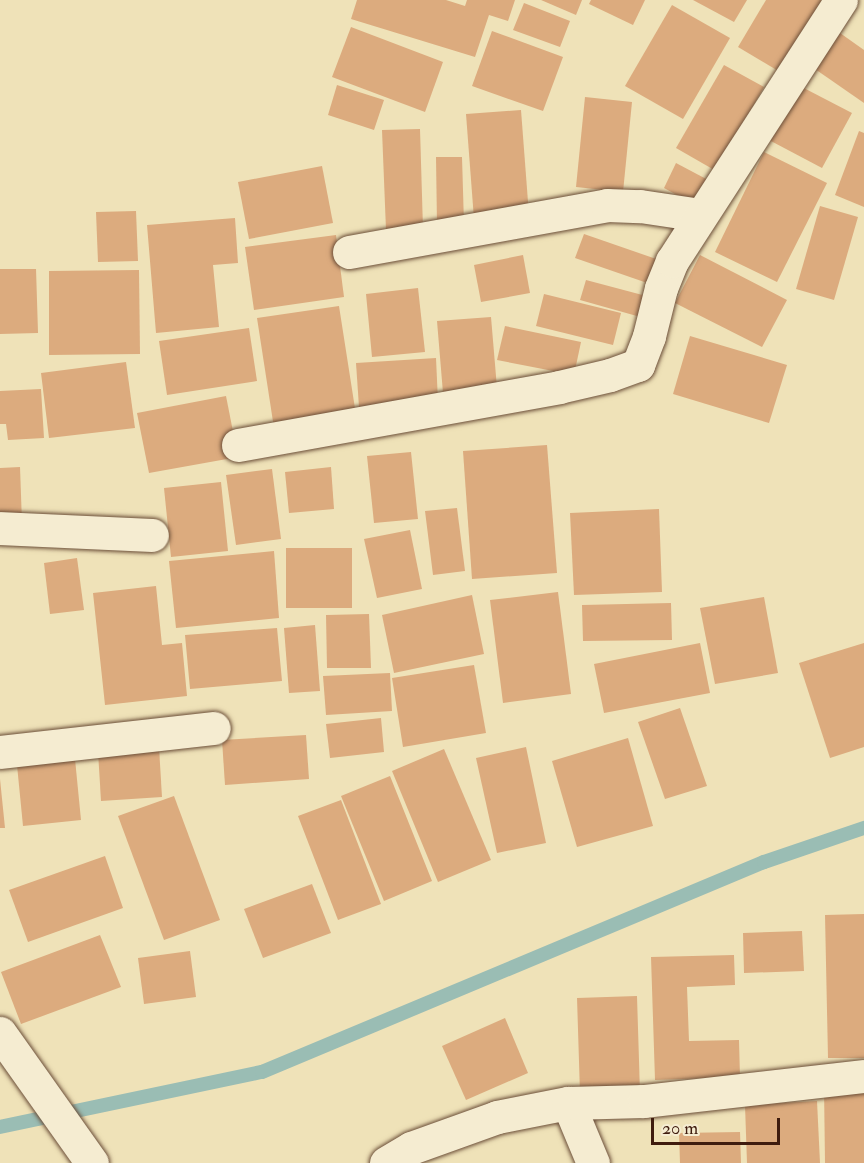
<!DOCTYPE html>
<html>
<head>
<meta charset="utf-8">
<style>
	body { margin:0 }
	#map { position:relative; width:864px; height:1163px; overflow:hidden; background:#efe2b8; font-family:"IM FELL Double Pica",serif }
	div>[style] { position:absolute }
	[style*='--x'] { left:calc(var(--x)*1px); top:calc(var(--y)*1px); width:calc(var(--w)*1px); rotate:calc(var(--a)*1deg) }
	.stream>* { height:14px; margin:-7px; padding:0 7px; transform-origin:7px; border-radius:7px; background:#9abdb4 }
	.building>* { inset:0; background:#dcab7e }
	.roads { filter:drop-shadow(0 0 2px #6b4e38) drop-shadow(0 0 2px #6b4e38) }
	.minor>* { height:33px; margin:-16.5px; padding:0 16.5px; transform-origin:16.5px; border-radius:16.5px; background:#f5ecd1 }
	span { translate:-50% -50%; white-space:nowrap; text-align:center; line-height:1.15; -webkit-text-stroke:5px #f5ecd1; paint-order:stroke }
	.scale { position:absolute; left:651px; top:1118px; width:129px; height:27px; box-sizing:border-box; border:3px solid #3f1c0e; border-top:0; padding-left:8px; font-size:18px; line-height:21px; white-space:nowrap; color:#3f1c0e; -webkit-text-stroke:4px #f5ecd1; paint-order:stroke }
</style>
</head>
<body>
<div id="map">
	<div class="stream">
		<i style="--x:0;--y:1127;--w:268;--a:-11.9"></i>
		<i style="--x:262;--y:1072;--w:544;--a:-22.7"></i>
		<i style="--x:764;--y:862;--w:106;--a:-18.8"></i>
	</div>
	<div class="building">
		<i style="clip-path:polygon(357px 0,446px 0,465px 6px,467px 0,515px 0,508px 21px,489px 15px,475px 57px,351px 19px)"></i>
		<i style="clip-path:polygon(541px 0,582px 0,576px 15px)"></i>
		<i style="clip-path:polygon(591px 0,645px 0,633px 25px,589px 4px)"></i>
		<i style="clip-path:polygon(693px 0,747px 0,734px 22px)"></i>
		<i style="clip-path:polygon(766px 0,822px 0,780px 72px,738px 47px)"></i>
		<i style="clip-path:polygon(524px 3px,570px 21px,560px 47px,513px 30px)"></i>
		<i style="clip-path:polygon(672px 5px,730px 38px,683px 119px,625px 86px)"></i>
		<i style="clip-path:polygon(351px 27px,443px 62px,425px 112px,332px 77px)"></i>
		<i style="clip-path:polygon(492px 31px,563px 57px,543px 111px,472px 86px)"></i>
		<i style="clip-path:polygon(840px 33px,864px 50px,864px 103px,815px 69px)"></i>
		<i style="clip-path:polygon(724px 65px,764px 87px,716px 171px,676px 148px)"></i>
		<i style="clip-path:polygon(337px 85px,384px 100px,374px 130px,328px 115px)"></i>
		<i style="clip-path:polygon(798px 85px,852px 113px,822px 168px,769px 140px)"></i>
		<i style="clip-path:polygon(585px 97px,632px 102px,623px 192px,576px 187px)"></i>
		<i style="clip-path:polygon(521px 110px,529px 215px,474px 219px,466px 114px)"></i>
		<i style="clip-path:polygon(420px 129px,423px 229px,386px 230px,382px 130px)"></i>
		<i style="clip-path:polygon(859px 131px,864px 133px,864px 207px,835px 195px)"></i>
		<i style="clip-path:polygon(764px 152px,827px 183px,777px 282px,715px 252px)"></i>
		<i style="clip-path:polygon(436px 157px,462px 157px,464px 224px,437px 225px)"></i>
		<i style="clip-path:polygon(676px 163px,710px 181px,697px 206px,664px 188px)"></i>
		<i style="clip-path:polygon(322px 166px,333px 223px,249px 239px,238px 182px)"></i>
		<i style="clip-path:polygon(820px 206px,858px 217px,834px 300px,796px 289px)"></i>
		<i style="clip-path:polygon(136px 211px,138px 261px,98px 262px,96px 212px)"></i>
		<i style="clip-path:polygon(235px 218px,238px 263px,213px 265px,219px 327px,156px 333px,147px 225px)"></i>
		<i style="clip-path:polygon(584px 234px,662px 261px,653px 285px,575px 258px)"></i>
		<i style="clip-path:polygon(336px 235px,344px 297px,254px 310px,245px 247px)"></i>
		<i style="clip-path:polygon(523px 255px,530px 293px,481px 302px,474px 265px)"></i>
		<i style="clip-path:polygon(700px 255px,787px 300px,762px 347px,675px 303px)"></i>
		<i style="clip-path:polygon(0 269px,36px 269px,38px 333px,0 334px)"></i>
		<i style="clip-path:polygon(139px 270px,140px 354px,49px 355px,49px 271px)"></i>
		<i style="clip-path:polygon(586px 280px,650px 297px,644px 318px,580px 300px)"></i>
		<i style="clip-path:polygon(418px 288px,425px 352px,372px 357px,366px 294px)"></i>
		<i style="clip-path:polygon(544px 294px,621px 313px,613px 345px,536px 326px)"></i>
		<i style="clip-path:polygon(339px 306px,356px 415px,274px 428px,257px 318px)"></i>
		<i style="clip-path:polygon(491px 317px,497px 388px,443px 393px,437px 321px)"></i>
		<i style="clip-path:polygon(505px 326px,581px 342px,574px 375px,497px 360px)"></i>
		<i style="clip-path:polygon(249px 328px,257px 381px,167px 395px,159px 341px)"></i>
		<i style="clip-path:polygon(690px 336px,787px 365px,769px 423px,673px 394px)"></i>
		<i style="clip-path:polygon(436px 358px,438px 402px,359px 407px,356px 363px)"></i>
		<i style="clip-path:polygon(126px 362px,135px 428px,49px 438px,41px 373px)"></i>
		<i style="clip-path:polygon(41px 389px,44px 438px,8px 440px,6px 424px,0 424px,0 391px)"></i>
		<i style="clip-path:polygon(226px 396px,238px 457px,149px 473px,137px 413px)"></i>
		<i style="clip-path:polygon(547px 445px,557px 573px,472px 579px,463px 451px)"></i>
		<i style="clip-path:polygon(411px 452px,418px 519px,374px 523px,367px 456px)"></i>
		<i style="clip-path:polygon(20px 467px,22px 523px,0 523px,0 468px)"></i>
		<i style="clip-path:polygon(331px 467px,334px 509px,289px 513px,285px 472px)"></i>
		<i style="clip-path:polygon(272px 469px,281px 539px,236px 545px,226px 475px)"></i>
		<i style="clip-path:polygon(221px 482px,228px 551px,171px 557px,164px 488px)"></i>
		<i style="clip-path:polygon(457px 508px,465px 571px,433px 575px,425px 511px)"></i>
		<i style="clip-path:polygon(659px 509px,662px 592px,574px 595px,570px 513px)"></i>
		<i style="clip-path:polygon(410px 530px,422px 589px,377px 598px,364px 539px)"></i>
		<i style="clip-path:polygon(286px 548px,352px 548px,352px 608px,286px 608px)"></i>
		<i style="clip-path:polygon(274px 551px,279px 618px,176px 628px,169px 561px)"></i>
		<i style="clip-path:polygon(77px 558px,84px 610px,50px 614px,44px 563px)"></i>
		<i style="clip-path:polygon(156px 586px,162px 645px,182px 643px,187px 696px,105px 705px,93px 593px)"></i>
		<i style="clip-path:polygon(558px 592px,571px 694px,503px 703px,490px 600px)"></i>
		<i style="clip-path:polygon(472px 595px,484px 654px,394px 673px,382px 615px)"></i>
		<i style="clip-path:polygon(764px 597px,778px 673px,715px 684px,700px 608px)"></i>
		<i style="clip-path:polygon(671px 603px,672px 640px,583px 641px,582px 605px)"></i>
		<i style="clip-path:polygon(369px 614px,371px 668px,327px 668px,326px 615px)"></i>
		<i style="clip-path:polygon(315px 625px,320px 691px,289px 693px,284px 628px)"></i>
		<i style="clip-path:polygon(277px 628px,282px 681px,190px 689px,185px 635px)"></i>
		<i style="clip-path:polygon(700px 643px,710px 693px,604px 713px,594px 664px)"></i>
		<i style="clip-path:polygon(864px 643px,864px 747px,830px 758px,799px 663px)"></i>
		<i style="clip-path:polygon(474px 665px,486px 733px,403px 747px,392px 678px)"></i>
		<i style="clip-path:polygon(390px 673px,392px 711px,326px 715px,323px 676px)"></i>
		<i style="clip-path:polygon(680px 708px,707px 786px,665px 799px,638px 722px)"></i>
		<i style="clip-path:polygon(381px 718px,384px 752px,330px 758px,326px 724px)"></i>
		<i style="clip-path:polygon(306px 735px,309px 779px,225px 785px,222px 740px)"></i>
		<i style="clip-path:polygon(628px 738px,653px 826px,577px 847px,552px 761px)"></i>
		<i style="clip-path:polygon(159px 747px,162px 797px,101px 801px,98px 751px)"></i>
		<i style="clip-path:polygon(526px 747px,546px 843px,497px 853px,476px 758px)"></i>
		<i style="clip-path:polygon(444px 749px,491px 860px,438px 882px,392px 771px)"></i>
		<i style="clip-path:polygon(75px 759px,81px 820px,23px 826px,17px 765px)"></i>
		<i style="clip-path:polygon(390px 776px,432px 881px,384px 901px,341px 796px)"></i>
		<i style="clip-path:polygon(0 779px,5px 828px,0 828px)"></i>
		<i style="clip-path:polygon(174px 796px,220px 920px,164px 940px,118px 816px)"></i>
		<i style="clip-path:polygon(341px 800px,381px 904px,338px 920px,298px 816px)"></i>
		<i style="clip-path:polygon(105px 856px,123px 908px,28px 942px,9px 890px)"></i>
		<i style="clip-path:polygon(312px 884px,331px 933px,263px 958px,244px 909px)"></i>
		<i style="clip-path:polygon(864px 914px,864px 1058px,828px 1058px,825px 915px)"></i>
		<i style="clip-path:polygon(802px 931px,804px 971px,744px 973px,743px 933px)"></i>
		<i style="clip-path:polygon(100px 935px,121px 987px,21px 1024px,1px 972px)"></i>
		<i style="clip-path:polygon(190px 951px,196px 997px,144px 1004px,138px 958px)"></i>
		<i style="clip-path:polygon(734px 955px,735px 985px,687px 987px,689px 1041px,739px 1040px,740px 1077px,655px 1080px,651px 957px)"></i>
		<i style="clip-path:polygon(637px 996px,640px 1093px,580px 1094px,577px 998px)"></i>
		<i style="clip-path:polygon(505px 1018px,528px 1073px,466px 1100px,442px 1046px)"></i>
		<i style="clip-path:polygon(864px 1085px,864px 1163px,825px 1163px,824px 1086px)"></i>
		<i style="clip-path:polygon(817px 1101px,820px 1163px,747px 1163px,745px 1105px)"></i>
		<i style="clip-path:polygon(740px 1132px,741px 1163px,680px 1163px,679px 1133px)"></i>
	</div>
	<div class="roads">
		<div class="minor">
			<i style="--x:349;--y:252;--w:262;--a:-10.3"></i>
			<i style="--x:607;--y:205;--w:33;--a:2"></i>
			<i style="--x:640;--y:206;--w:61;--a:8.5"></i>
			<i style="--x:238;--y:445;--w:326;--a:-10.2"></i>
			<i style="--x:559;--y:387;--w:52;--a:-13.2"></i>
			<i style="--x:610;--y:375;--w:30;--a:-20"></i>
			<i style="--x:638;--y:365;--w:31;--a:-69"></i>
			<i style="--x:649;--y:336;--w:49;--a:-76"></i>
			<i style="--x:661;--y:288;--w:29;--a:-68"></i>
			<i style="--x:672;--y:261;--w:311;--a:-57.1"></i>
			<i style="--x:0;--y:528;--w:152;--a:2.6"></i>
			<i style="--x:0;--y:752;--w:215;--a:-6.4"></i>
			<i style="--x:0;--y:1033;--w:159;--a:54.7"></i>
			<i style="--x:568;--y:1103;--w:65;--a:67.4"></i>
			<i style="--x:386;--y:1163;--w:29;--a:-31"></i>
			<i style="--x:411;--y:1148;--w:91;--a:-19.8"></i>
			<i style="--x:497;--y:1117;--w:72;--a:-11.2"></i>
			<i style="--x:568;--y:1103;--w:76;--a:-1.5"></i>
			<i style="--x:644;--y:1101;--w:221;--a:-6.5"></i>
		</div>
	</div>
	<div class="scale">20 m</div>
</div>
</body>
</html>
